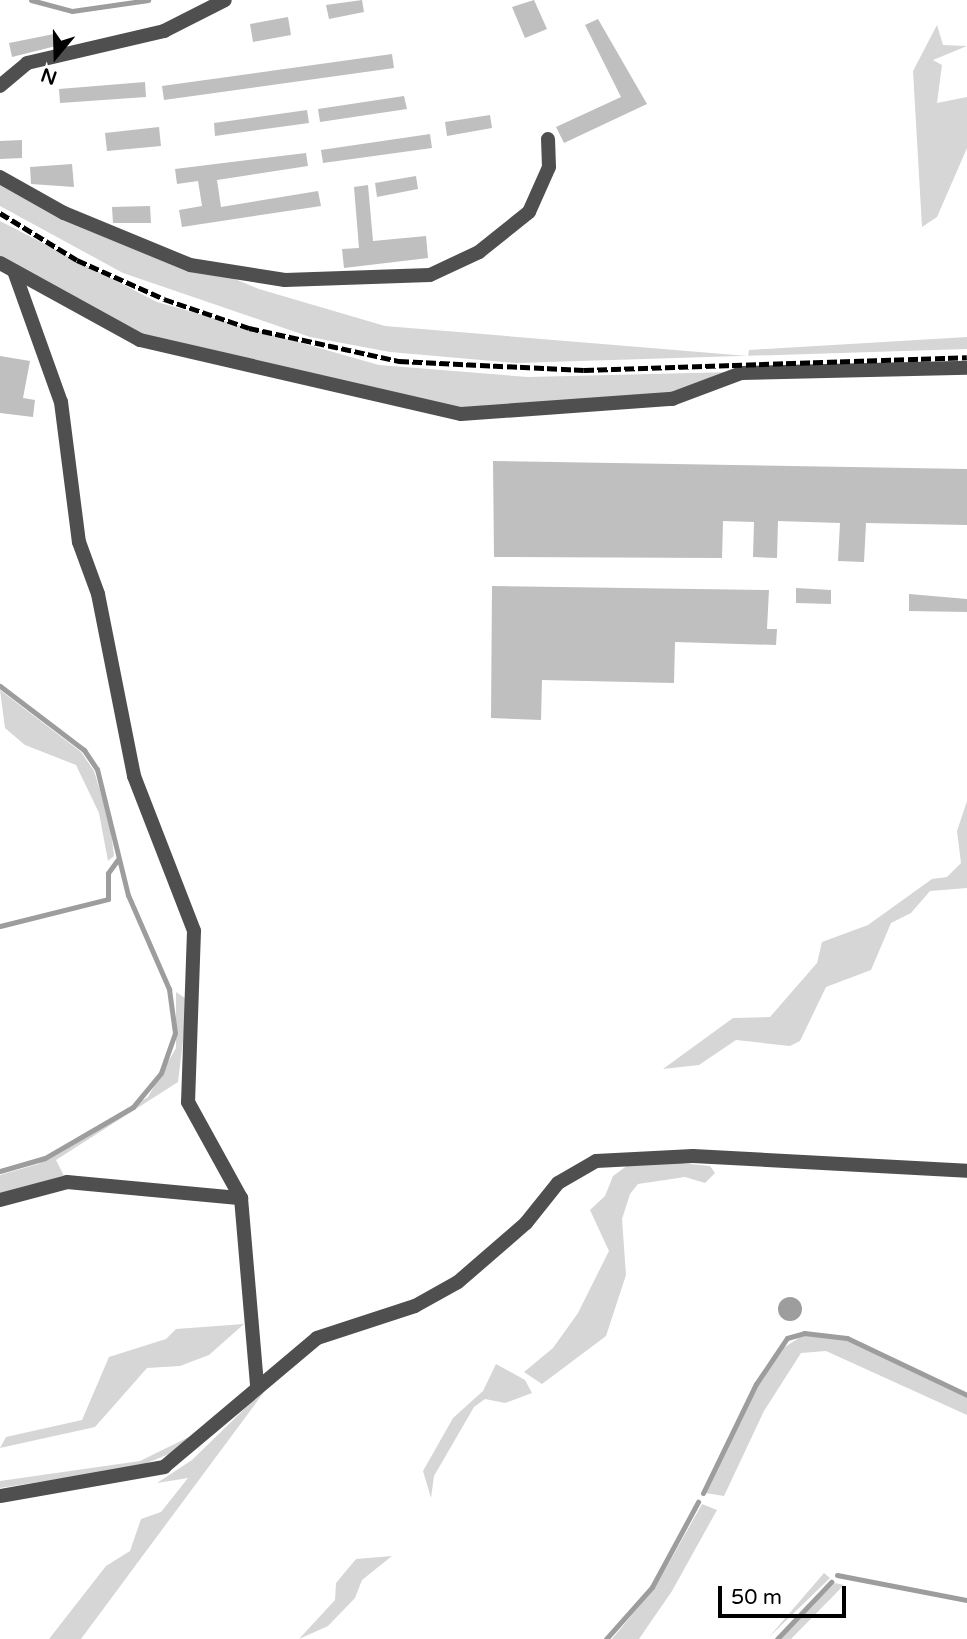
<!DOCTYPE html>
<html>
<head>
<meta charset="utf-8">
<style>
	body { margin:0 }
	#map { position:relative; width:967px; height:1639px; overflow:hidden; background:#fff; font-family:"Varela Round",sans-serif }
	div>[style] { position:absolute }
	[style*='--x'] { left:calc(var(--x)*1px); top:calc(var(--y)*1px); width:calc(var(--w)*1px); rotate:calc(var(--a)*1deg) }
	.green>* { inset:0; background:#d6d6d6 }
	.water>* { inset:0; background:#9d9d9d }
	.round { border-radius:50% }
	.stream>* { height:5px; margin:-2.5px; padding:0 2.5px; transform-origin:2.5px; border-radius:2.5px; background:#9d9d9d }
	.building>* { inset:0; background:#bfbfbf }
	.minor>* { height:14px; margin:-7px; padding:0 7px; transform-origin:7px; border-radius:7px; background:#4f4f4f }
	.rail>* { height:5px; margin-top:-2.5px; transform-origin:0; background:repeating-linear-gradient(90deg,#000 0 10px,transparent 0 13.5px) }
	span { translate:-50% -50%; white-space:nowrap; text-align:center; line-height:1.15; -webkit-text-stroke:5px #fff; paint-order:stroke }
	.north { position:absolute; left:21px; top:21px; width:70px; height:70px; -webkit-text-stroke:5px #fff; paint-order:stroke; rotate:199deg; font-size:19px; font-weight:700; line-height:28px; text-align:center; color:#000 }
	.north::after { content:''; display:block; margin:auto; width:24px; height:32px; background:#000; clip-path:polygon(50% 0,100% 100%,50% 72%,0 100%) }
	.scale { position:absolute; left:718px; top:1586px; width:128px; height:32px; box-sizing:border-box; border:4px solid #000; border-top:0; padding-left:9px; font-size:21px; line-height:24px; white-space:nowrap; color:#000; -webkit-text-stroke:5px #fff; paint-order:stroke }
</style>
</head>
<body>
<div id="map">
	<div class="green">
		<i style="clip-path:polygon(937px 25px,943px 45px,967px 46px,933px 60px,942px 65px,937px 103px,967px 97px,967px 148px,937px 217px,922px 227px,913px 71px)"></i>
		<i style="clip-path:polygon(0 182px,259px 289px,385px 326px,748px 356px,749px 350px,967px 337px,967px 349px,517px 363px,390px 352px,310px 337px,123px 273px,0 206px)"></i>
		<i style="clip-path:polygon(0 221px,157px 302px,379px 365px,528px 377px,733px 372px,671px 396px,460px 410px,141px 337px,0 257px)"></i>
		<i style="clip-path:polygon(0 690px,81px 752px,94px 771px,110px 823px,114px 856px,108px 861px,99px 813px,76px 765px,25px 745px,5px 728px)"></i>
		<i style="clip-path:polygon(967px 801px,967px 888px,930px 891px,911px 913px,891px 923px,871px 970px,826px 987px,800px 1041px,790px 1046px,736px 1040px,699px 1065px,663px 1069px,733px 1018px,770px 1017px,817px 963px,822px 942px,868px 925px,932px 879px,947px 877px,961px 863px,957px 831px)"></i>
		<i style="clip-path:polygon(176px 992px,188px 1000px,178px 1082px,56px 1160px,65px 1178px,0 1193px,0 1175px,38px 1164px,148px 1097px,176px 1048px)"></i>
		<i style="clip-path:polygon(680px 1163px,710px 1166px,715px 1173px,705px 1183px,685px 1177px,638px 1184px,630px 1194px,622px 1219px,626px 1275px,606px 1336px,542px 1384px,524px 1372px,553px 1348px,578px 1313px,609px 1251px,590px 1210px,605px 1196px,613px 1176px,628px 1165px)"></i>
		<i style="clip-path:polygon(244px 1324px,209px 1355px,180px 1366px,147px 1368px,95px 1427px,0 1448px,6px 1437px,82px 1420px,109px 1357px,166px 1339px,176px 1329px)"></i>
		<i style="clip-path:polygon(805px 1334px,847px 1340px,967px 1397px,967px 1415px,826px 1351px,801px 1353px,764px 1411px,724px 1496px,705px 1493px,774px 1354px)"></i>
		<i style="clip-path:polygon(496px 1364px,525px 1380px,532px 1393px,505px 1403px,485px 1399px,474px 1407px,434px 1476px,431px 1498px,423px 1471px,453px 1418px,483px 1391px)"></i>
		<i style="clip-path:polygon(270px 1384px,81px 1639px,49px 1639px,106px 1566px,130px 1551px,141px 1519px,161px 1512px,188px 1478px,157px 1483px,192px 1460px)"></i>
		<i style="clip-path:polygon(203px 1430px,179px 1450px,137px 1467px,0 1488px,0 1481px,140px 1461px)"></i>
		<i style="clip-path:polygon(702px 1504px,717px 1510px,672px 1591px,639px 1639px,612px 1639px,656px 1586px)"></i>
		<i style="clip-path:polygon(392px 1556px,362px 1580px,355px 1598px,328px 1626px,299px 1639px,335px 1600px,336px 1583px,356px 1559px)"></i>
		<i style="clip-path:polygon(824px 1573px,830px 1578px,767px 1639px,769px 1637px)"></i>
		<i style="clip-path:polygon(835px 1583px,844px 1585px,791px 1639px,781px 1639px)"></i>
	</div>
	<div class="water">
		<i class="round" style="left:778px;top:1297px;width:24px;height:24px"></i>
	</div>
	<div class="stream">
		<i style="--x:31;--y:0;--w:42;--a:15"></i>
		<i style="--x:72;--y:11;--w:77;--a:-8.2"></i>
		<i style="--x:0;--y:686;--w:106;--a:37.3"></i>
		<i style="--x:84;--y:750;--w:23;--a:56"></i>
		<i style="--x:97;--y:769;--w:130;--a:76.2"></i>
		<i style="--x:128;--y:895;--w:103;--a:66.4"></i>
		<i style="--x:169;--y:989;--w:44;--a:82.2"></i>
		<i style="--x:175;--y:1033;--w:42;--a:109.3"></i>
		<i style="--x:161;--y:1073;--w:44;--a:129.5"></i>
		<i style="--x:133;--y:1107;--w:102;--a:149.9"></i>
		<i style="--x:45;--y:1158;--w:47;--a:163.9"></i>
		<i style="--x:0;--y:926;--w:111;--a:-14"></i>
		<i style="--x:108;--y:899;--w:26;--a:-90"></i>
		<i style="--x:108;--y:873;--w:17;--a:-54"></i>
		<i style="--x:703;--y:1493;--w:121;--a:-64.1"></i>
		<i style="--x:756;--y:1384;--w:55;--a:-56"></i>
		<i style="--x:787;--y:1338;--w:18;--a:-16"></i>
		<i style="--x:804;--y:1333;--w:43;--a:6.6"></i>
		<i style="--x:847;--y:1338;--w:133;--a:25.4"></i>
		<i style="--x:837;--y:1575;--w:132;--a:10.9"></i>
		<i style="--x:606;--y:1639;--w:69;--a:-48.5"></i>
		<i style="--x:652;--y:1587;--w:97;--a:-61.6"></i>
		<i style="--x:777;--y:1639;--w:79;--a:-46.5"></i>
	</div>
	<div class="building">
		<i style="clip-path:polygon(362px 0,364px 12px,329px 19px,326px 5px)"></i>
		<i style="clip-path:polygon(534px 0,547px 29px,525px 38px,512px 7px)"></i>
		<i style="clip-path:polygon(288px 17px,291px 35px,253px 42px,250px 24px)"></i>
		<i style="clip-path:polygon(598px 19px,647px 104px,564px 143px,556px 127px,621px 97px,585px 25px)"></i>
		<i style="clip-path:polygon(54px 34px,56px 46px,12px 57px,9px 43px)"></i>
		<i style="clip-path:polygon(392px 54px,394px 68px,164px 100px,162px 86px)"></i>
		<i style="clip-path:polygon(145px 82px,146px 97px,60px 103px,59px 89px)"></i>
		<i style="clip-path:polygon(404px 96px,407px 109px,320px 122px,318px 109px)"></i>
		<i style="clip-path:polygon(307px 110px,309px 123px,215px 136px,214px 123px)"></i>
		<i style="clip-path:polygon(490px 115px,492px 128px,447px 136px,445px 122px)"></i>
		<i style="clip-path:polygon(159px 127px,161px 146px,107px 151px,105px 133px)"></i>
		<i style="clip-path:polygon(430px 134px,432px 148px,323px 163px,321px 150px)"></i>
		<i style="clip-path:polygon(22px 140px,22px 158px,0 159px,0 141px)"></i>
		<i style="clip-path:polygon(306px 153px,308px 166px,217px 180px,221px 207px,318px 191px,321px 206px,182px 227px,179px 210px,202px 206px,198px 181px,177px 184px,175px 169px)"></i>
		<i style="clip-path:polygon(72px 164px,74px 187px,31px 184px,30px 167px)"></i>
		<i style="clip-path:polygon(416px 176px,418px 189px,377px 197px,375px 183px)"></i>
		<i style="clip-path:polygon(368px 185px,373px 241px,426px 236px,428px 258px,344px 268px,342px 249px,359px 248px,354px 187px)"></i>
		<i style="clip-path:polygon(150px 206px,151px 223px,113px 223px,112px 207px)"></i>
		<i style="clip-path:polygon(0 356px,30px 361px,23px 398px,35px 400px,33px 417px,0 413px)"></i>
		<i style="clip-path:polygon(493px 461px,967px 469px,967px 525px,866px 523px,864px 562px,838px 561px,840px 523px,778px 521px,777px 558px,753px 557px,754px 522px,723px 521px,722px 558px,494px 557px)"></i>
		<i style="clip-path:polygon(492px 586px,769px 590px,767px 629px,777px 629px,776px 645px,675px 642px,674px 683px,542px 680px,541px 720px,491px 718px)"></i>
		<i style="clip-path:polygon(796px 588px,831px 590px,831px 604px,796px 603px)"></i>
		<i style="clip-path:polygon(909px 594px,967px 599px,967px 612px,909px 611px)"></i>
	</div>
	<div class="minor">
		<i style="--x:0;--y:86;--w:35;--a:-40"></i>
		<i style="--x:27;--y:63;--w:141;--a:-13.1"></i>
		<i style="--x:164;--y:31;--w:68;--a:-26.9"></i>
		<i style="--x:0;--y:177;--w:73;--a:29.4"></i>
		<i style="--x:64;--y:213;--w:136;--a:22.4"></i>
		<i style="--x:190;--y:265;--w:96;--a:9"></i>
		<i style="--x:285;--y:280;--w:145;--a:-2"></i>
		<i style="--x:430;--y:275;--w:54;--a:-25.1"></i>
		<i style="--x:479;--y:252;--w:64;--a:-38.7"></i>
		<i style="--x:529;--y:212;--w:49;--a:-66"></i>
		<i style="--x:549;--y:167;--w:28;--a:-92"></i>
		<i style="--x:0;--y:263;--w:160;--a:28.8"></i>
		<i style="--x:140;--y:340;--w:329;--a:13"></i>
		<i style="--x:461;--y:414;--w:212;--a:-4.1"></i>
		<i style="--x:672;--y:399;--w:74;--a:-20.6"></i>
		<i style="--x:741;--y:373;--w:226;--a:-1.3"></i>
		<i style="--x:14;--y:271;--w:139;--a:70.3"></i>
		<i style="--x:61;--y:402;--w:141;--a:82.7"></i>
		<i style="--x:79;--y:542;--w:55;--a:69.9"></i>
		<i style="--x:98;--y:594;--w:186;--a:78.8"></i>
		<i style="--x:134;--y:776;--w:166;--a:68.8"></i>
		<i style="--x:194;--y:931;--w:171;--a:92"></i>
		<i style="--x:188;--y:1102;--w:110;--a:61.1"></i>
		<i style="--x:241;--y:1198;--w:188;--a:85.1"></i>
		<i style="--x:0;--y:1200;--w:69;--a:-15"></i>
		<i style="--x:67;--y:1182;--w:175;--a:5.3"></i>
		<i style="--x:0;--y:1496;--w:167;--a:-10"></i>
		<i style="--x:164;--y:1467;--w:200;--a:-40.1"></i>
		<i style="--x:317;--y:1338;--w:103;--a:-18.1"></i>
		<i style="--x:415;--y:1306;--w:49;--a:-29.2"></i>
		<i style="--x:458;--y:1282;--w:90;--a:-40.9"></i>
		<i style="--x:526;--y:1223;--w:51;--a:-51.3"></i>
		<i style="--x:558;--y:1183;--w:44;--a:-30.1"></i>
		<i style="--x:596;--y:1161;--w:97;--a:-3"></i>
		<i style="--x:693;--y:1156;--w:274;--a:3.1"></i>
	</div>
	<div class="rail">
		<i style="--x:0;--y:213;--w:90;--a:31.4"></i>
		<i style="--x:77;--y:260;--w:95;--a:24.1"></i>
		<i style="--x:164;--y:299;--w:90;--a:18.8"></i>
		<i style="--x:249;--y:328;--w:154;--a:12.4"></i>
		<i style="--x:399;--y:361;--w:185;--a:2.8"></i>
		<i style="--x:584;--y:370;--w:383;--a:-1.9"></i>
	</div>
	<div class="north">N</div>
	<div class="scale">50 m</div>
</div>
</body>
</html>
